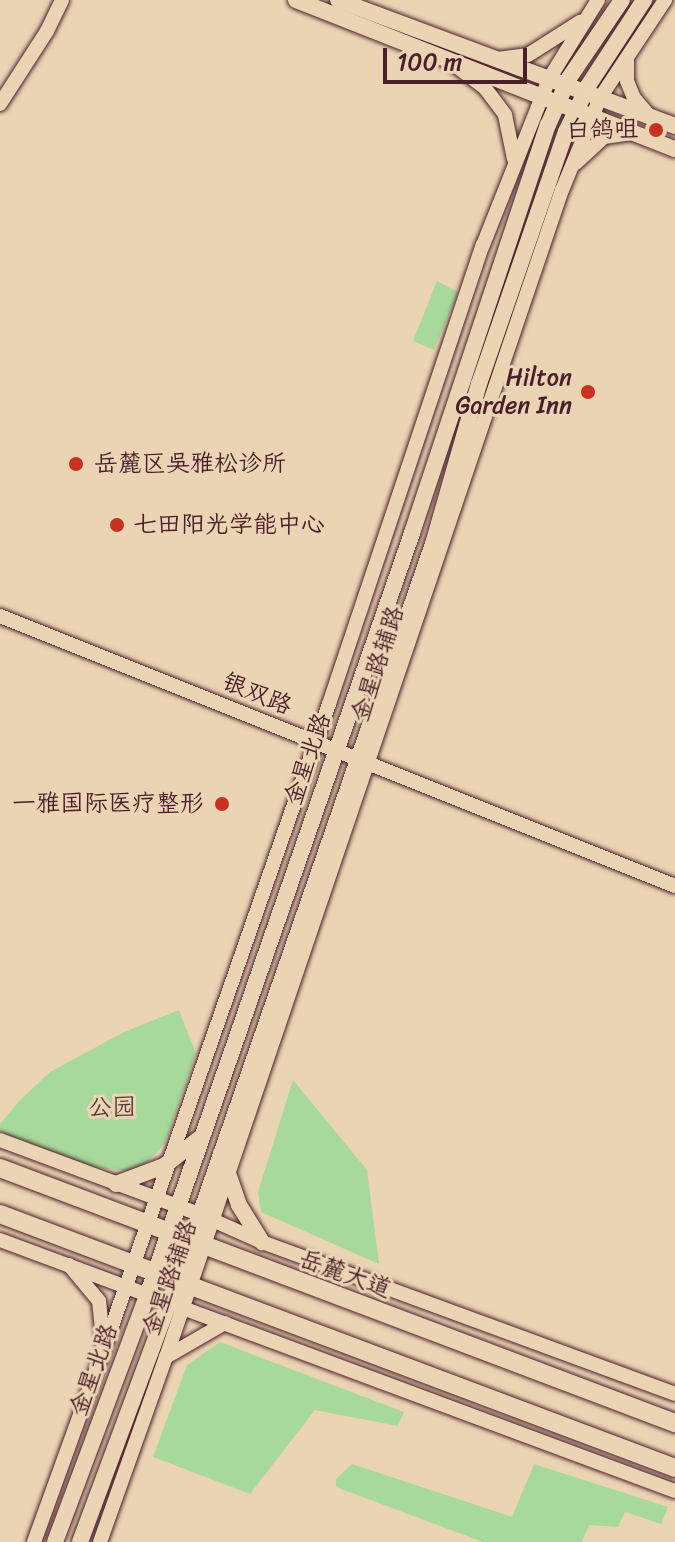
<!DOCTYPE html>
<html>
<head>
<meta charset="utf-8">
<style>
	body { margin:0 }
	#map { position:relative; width:675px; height:1542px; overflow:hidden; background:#ebd4b4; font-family:Sriracha,"LXGW WenKai TC",sans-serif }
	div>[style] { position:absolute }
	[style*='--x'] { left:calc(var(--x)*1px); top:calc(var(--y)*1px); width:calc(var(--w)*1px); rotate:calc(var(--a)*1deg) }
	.green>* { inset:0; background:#a7d99a }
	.roads { filter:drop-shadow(0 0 2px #4a1f2b) drop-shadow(0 0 2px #4a1f2b) }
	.secondary>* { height:14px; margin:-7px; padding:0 7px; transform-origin:7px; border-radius:7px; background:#ebd4b4 }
	.primary>* { height:16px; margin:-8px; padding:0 8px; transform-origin:8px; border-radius:8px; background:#ebd4b4 }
	.highway>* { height:18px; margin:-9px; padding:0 9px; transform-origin:9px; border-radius:9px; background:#ebd4b4 }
	.dots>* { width:22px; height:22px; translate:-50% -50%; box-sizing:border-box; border:4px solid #ebd4b4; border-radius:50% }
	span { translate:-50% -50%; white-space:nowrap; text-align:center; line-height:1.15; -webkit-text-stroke:6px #ebd4b4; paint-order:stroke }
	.poi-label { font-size:24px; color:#4a1f2b }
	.right { translate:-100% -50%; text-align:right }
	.left { translate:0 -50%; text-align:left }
	.street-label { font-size:24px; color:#4a1f2b }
	.park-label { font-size:24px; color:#583b3c }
	.scale { position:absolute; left:383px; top:48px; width:144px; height:36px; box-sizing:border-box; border:4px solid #4a1f2b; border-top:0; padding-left:10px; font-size:24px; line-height:28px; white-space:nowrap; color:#4a1f2b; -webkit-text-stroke:6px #ebd4b4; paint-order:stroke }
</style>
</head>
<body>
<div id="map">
	<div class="green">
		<i style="clip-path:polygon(437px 281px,458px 292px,434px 350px,413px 341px)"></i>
		<i style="clip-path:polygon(179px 1010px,196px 1054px,165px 1143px,148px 1162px,131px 1171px,97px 1168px,0 1133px,0 1124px,19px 1101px,50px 1072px,124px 1032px)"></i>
		<i style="clip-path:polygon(293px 1080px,367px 1170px,379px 1264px,261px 1212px,258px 1192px)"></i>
		<i style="clip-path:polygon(220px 1342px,404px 1412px,398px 1426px,315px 1410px,250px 1494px,153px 1457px,187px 1365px)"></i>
		<i style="clip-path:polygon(352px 1464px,512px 1517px,534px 1464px,668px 1507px,661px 1524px,625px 1512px,618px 1527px,589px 1525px,582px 1542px,483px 1542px,336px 1487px,336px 1479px)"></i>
	</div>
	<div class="roads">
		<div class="secondary">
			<i style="--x:498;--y:59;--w:30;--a:-8"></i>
			<i style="--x:528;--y:55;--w:62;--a:-32.4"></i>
			<i style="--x:627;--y:60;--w:21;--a:90"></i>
			<i style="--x:627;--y:81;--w:18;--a:68"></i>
			<i style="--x:634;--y:98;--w:23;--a:50"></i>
			<i style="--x:456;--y:66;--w:36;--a:37"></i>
			<i style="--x:485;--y:88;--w:34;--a:53"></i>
			<i style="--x:505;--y:115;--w:45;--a:78.4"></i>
			<i style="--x:0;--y:104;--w:87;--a:-57.2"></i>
			<i style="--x:47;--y:31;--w:34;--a:-64"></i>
			<i style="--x:576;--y:163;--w:38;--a:-43"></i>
			<i style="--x:604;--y:137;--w:28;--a:-8"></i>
			<i style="--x:0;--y:616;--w:727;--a:21.8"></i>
			<i style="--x:0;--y:1140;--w:212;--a:20.4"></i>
			<i style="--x:199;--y:1214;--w:69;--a:24"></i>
			<i style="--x:262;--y:1242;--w:440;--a:20.2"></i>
			<i style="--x:0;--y:1240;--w:720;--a:20.4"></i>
			<i style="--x:104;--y:1349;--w:683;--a:-70.77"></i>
			<i style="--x:329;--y:704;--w:484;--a:-71.5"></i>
			<i style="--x:483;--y:245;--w:179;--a:-68.3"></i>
			<i style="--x:549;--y:79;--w:93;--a:-58.2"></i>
			<i style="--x:166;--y:1357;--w:1232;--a:-71.26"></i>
			<i style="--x:562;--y:190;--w:100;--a:-67.6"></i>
			<i style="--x:600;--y:98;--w:118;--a:-56.4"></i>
			<i style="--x:34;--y:1542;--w:205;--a:-70.1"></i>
			<i style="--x:104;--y:1349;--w:48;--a:-95.9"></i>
			<i style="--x:99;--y:1301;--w:47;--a:-129.8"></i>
			<i style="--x:100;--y:1542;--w:196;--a:-70.4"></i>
			<i style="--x:166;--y:1357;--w:68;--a:-30"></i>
		</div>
		<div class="primary">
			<i style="--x:296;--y:0;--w:407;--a:21.5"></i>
			<i style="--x:338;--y:0;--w:360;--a:20.5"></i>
			<i style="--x:221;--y:1153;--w:55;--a:70.9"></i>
			<i style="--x:239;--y:1205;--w:44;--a:58.1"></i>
			<i style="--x:116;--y:1184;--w:51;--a:-20.6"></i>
			<i style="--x:164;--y:1166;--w:46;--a:-37.9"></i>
			<i style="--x:55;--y:1542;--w:266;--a:-69.5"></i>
			<i style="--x:148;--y:1293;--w:805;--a:-70.84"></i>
			<i style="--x:412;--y:533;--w:430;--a:-71.6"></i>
			<i style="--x:548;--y:125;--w:51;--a:-65.9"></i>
			<i style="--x:569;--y:78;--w:94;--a:-55.8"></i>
			<i style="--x:80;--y:1542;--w:278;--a:-69.6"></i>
			<i style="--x:177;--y:1281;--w:780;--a:-70.85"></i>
			<i style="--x:433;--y:544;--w:166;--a:-74"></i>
			<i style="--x:479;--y:384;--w:267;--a:-71"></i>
			<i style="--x:566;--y:132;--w:51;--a:-64.4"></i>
			<i style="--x:588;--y:86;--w:103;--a:-56.9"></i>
		</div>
		<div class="highway">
			<i style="--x:0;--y:1168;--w:722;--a:20.7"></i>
			<i style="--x:0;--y:1214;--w:721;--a:20.62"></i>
		</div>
	</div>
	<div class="dots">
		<i style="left:656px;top:130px;background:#c8321e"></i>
		<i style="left:588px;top:392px;background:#c8321e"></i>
		<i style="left:76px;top:464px;background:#c8321e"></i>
		<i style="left:117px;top:525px;background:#c8321e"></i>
		<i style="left:222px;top:804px;background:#c8321e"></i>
	</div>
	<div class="poi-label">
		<span class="right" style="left:638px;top:130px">白鸽咀</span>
		<span class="right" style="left:572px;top:392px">Hilton<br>Garden Inn</span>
		<span class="left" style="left:94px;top:464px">岳麓区吴雅松诊所</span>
		<span class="left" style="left:133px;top:525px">七田阳光学能中心</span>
		<span class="right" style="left:204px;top:804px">一雅国际医疗整形</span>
	</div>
	<div class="street-label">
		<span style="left:378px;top:664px;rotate:-72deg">金星路辅路</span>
		<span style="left:257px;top:694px;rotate:22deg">银双路</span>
		<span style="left:308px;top:759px;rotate:-71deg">金星北路</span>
		<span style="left:345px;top:1274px;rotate:20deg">岳麓大道</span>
		<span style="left:170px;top:1278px;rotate:-71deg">金星路辅路</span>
		<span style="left:94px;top:1370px;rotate:-70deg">金星北路</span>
	</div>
	<div class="park-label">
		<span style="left:112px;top:1108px">公园</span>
	</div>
	<div class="scale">100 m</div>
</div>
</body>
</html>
